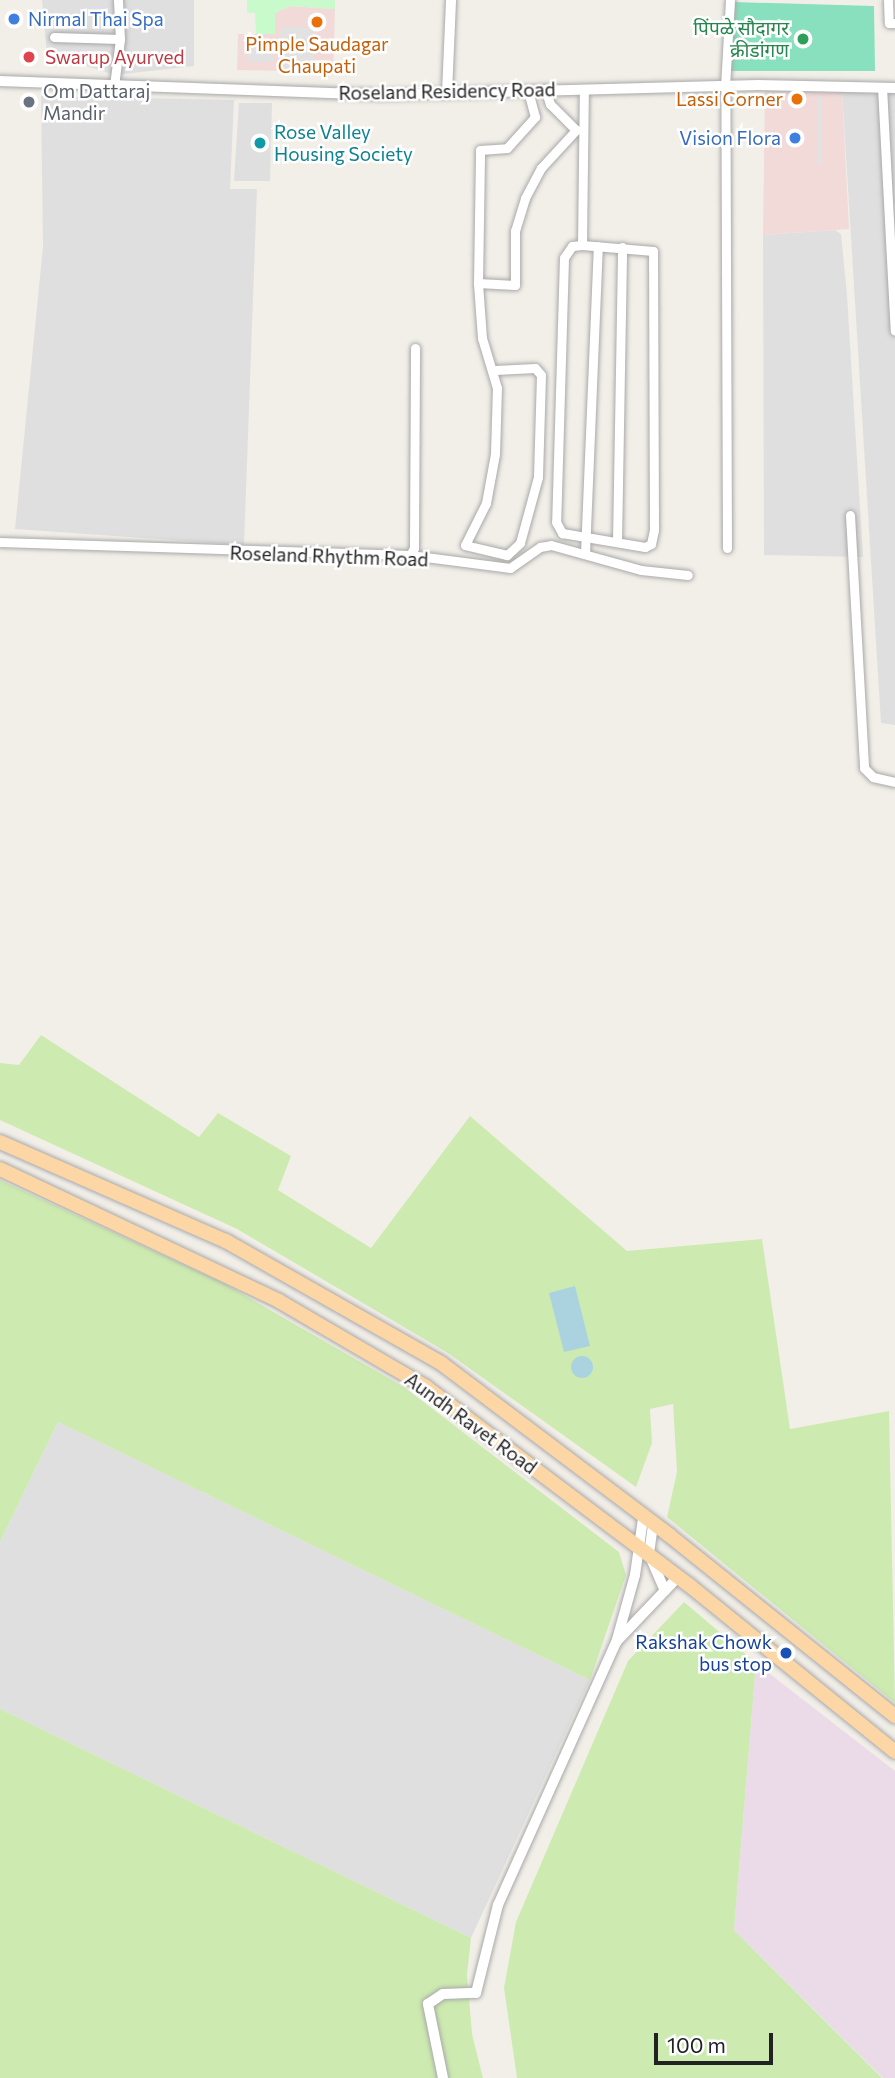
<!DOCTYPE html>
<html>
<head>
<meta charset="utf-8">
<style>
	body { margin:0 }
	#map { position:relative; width:895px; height:2078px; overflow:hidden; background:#f2efe9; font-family:Commissioner,"Noto Sans Devanagari",sans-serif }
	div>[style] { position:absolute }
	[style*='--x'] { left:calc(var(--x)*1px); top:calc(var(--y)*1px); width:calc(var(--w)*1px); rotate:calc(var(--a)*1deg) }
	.residential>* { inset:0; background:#e0dfdf }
	.commercial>* { inset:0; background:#f2dad9 }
	.industrial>* { inset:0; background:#ebdbe8 }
	.grass>* { inset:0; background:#cdebb0 }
	.park>* { inset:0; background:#c8facc }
	.pitch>* { inset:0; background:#88e0be }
	.parking>* { inset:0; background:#e2e2e2 }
	.water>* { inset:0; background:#aad3df }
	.round { border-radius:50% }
	.roads { filter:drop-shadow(0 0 2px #a9a9a9) drop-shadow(0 0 2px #a9a9a9) }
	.minor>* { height:9px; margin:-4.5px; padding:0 4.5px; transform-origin:4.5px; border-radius:4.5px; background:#fff }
	.tertiary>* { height:10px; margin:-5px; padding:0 5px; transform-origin:5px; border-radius:5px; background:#fff }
	.primary>* { height:14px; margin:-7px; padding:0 7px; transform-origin:7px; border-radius:7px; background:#fcd6a4 }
	.dots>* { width:19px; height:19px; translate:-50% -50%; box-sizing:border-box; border:4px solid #fff; border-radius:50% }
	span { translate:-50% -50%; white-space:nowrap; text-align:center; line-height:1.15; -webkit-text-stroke:5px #fff; paint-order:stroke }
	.shop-label { font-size:19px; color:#366cbe }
	.left { translate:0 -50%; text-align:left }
	.right { translate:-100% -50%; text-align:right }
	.leisure-label { font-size:19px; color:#27864d }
	.food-label { font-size:19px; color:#c56008 }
	.health-label { font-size:19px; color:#be3a42 }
	.worship-label { font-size:19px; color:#5b616d }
	.street-label { font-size:19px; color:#222 }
	.culture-label { font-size:19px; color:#0d838f }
	.transit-label { font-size:19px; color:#164399 }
	.scale { position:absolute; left:654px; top:2033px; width:119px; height:32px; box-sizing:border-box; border:4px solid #222; border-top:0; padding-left:9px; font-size:21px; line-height:24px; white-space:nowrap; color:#222; -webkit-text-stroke:5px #fff; paint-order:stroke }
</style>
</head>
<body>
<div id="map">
	<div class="residential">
		<i style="clip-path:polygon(42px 0,194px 0,194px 66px,115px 75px,47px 54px)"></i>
		<i style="clip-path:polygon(842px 91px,895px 92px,895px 725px,881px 723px)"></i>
		<i style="clip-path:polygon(41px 96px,234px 100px,230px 189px,257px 189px,244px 545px,15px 529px,43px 247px)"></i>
		<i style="clip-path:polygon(239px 103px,272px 103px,270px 181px,234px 181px)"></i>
		<i style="clip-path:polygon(835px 230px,841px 234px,847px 295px,863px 557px,764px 555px,763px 235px)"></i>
		<i style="clip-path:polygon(58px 1422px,590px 1680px,471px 1938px,0 1709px,0 1542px)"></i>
	</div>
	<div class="commercial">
		<i style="clip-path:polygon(290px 6px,335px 9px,333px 72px,237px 70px,238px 34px,274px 34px,275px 13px)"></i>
		<i style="clip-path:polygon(765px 91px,842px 91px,849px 229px,763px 235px)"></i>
	</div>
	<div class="industrial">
		<i style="clip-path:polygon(756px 1663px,895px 1771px,895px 2078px,883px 2078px,734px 1930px)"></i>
	</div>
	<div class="grass">
		<i style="clip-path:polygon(41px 1035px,199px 1137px,218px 1113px,291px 1156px,278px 1190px,371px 1248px,470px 1116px,627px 1251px,762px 1239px,790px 1429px,889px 1411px,895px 1703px,667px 1517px,677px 1472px,673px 1404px,650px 1409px,652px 1443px,636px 1487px,448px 1353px,237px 1229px,0 1120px,0 1063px,19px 1065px)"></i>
		<i style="clip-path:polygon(0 1180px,225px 1284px,404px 1387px,619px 1552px,626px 1575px,590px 1680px,58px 1422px,0 1542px)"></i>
		<i style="clip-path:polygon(684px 1602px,756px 1663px,734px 1930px,882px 2078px,517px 2078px,504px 1988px,516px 1922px,628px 1661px)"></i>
		<i style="clip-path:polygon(0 1709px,471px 1938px,467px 1975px,472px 2034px,483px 2078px,0 2078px)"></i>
	</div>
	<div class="park">
		<i style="clip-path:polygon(247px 0,335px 0,335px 9px,290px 6px,275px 13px,275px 34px,256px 34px,255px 13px,247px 13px)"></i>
	</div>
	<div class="pitch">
		<i style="clip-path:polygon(733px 2px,874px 6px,875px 71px,731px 71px)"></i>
	</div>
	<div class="parking">
		<i style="clip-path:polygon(282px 27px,314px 28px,314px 70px,281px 69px)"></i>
		<i style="clip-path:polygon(247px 46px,273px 46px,273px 62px,247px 62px)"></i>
		<i style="clip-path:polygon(817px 97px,822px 97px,822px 165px,817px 165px)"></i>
	</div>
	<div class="water">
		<i style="clip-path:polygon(575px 1286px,590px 1346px,564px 1352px,549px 1293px)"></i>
		<i class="round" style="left:571px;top:1356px;width:22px;height:22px"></i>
	</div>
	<div class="roads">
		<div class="minor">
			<i style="--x:888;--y:0;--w:23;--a:88"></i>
			<i style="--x:889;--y:23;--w:6;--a:0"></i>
			<i style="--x:54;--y:37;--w:66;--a:1.7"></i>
			<i style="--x:114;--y:86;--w:47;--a:-82.7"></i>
			<i style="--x:120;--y:39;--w:39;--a:-93"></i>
			<i style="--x:882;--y:87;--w:244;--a:87"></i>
			<i style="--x:582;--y:245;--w:10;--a:174"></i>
			<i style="--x:572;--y:246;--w:14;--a:124"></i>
			<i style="--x:564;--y:258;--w:264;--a:91.7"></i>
			<i style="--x:556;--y:522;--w:13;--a:61"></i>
			<i style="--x:562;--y:533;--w:84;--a:9.6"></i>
			<i style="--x:645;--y:547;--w:7;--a:-27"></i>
			<i style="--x:651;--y:544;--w:14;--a:-78"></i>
			<i style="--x:654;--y:530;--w:279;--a:-90.2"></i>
			<i style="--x:653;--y:251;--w:71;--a:-175.2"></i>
			<i style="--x:582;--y:245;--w:155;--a:-89.3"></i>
			<i style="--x:478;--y:283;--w:37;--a:3"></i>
			<i style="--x:515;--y:285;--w:54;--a:-90"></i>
			<i style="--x:515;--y:231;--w:34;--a:-73"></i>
			<i style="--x:525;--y:198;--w:34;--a:-62"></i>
			<i style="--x:541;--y:168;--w:52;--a:-47.4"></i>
			<i style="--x:576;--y:130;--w:37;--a:-135"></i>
			<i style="--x:550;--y:104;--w:16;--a:-108"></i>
			<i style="--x:495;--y:370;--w:40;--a:-2.9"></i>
			<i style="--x:535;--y:368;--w:9;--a:49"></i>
			<i style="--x:541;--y:375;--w:102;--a:91.7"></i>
			<i style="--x:538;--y:477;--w:68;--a:105.3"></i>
			<i style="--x:520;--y:543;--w:18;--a:137"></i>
			<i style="--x:507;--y:555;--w:43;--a:-166.6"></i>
			<i style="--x:465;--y:545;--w:47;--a:-63.4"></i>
			<i style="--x:486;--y:503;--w:50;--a:-79.6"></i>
			<i style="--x:495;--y:454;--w:66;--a:-88.3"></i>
			<i style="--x:497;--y:388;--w:52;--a:-106.7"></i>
			<i style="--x:482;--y:338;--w:55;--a:-94.2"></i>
			<i style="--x:478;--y:283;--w:133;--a:-89.1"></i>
			<i style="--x:480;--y:150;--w:27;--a:-4"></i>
			<i style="--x:507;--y:148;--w:42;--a:-47.9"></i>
			<i style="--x:535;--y:117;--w:28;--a:-105"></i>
			<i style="--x:850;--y:515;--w:253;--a:86.8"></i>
			<i style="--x:864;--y:768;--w:13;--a:45"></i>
			<i style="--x:873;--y:777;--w:23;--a:13"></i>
			<i style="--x:0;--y:542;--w:410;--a:1.8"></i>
			<i style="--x:410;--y:555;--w:101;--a:7.4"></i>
			<i style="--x:510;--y:568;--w:37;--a:-35"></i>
			<i style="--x:540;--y:547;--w:11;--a:-10"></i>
			<i style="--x:551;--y:545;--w:93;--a:15.5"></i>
			<i style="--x:641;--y:570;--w:47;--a:6.1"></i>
			<i style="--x:617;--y:542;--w:295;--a:-89"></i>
			<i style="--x:727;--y:548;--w:461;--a:-90.2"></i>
			<i style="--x:725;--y:87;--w:87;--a:-86.7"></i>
			<i style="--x:585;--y:553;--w:307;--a:-87.6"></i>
			<i style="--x:410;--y:555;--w:8;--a:-60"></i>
			<i style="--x:414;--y:548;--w:200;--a:-89.7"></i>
		</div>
		<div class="tertiary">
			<i style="--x:0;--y:81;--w:378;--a:2.1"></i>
			<i style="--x:378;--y:95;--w:380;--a:-1.5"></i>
			<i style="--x:758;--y:85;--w:137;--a:1.3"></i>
			<i style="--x:447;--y:93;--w:93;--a:-87.5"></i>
			<i style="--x:653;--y:1525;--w:29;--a:98"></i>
			<i style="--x:649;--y:1554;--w:40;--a:66.6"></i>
			<i style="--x:617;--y:1641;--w:88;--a:-46.4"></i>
			<i style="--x:443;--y:2078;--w:76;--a:-101.5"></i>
			<i style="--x:428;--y:2004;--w:18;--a:-34"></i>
			<i style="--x:443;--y:1994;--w:33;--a:-2"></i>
			<i style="--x:476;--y:1993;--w:91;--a:-76"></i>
			<i style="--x:498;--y:1905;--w:287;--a:-65.8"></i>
			<i style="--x:616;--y:1643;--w:71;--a:-74.4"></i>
			<i style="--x:635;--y:1575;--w:57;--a:-81.9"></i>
		</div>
		<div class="primary">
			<i style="--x:0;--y:1142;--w:247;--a:23.7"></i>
			<i style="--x:226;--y:1241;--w:247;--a:29.6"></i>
			<i style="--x:441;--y:1363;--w:286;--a:37"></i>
			<i style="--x:669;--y:1535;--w:290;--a:38.7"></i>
			<i style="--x:0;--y:1169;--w:309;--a:25.3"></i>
			<i style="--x:279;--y:1301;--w:170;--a:30.3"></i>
			<i style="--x:426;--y:1387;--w:329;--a:37"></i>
			<i style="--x:689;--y:1585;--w:265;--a:39"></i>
		</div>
	</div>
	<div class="dots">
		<i style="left:14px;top:19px;background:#3f7fe0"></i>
		<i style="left:317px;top:22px;background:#e8710a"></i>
		<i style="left:803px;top:39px;background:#2e9e5b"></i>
		<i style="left:29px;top:57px;background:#e0444e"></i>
		<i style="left:797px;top:99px;background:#e8710a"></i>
		<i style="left:29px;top:102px;background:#6b7280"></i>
		<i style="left:795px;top:138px;background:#3f7fe0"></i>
		<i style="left:260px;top:143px;background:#0f9aa8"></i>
		<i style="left:786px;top:1653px;background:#1a4fb4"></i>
	</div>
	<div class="shop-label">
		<span class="left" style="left:28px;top:19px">Nirmal Thai Spa</span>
		<span class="right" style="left:781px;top:138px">Vision Flora</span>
	</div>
	<div class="leisure-label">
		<span class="right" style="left:789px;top:39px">पिंपळे सौदागर<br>क्रीडांगण</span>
	</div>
	<div class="food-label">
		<span style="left:317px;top:55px">Pimple Saudagar<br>Chaupati</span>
		<span class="right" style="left:783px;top:99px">Lassi Corner</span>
	</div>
	<div class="health-label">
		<span class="left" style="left:45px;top:57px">Swarup Ayurved</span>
	</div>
	<div class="worship-label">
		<span class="left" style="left:43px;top:102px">Om Dattaraj<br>Mandir</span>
	</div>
	<div class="street-label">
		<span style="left:447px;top:91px;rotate:-1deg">Roseland Residency Road</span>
		<span style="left:329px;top:556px;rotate:2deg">Roseland Rhythm Road</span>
		<span style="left:471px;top:1423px;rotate:36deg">Aundh Ravet Road</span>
	</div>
	<div class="culture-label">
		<span class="left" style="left:274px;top:143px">Rose Valley<br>Housing Society</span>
	</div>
	<div class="transit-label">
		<span class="right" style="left:772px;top:1653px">Rakshak Chowk<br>bus stop</span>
	</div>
	<div class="scale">100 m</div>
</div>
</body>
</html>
